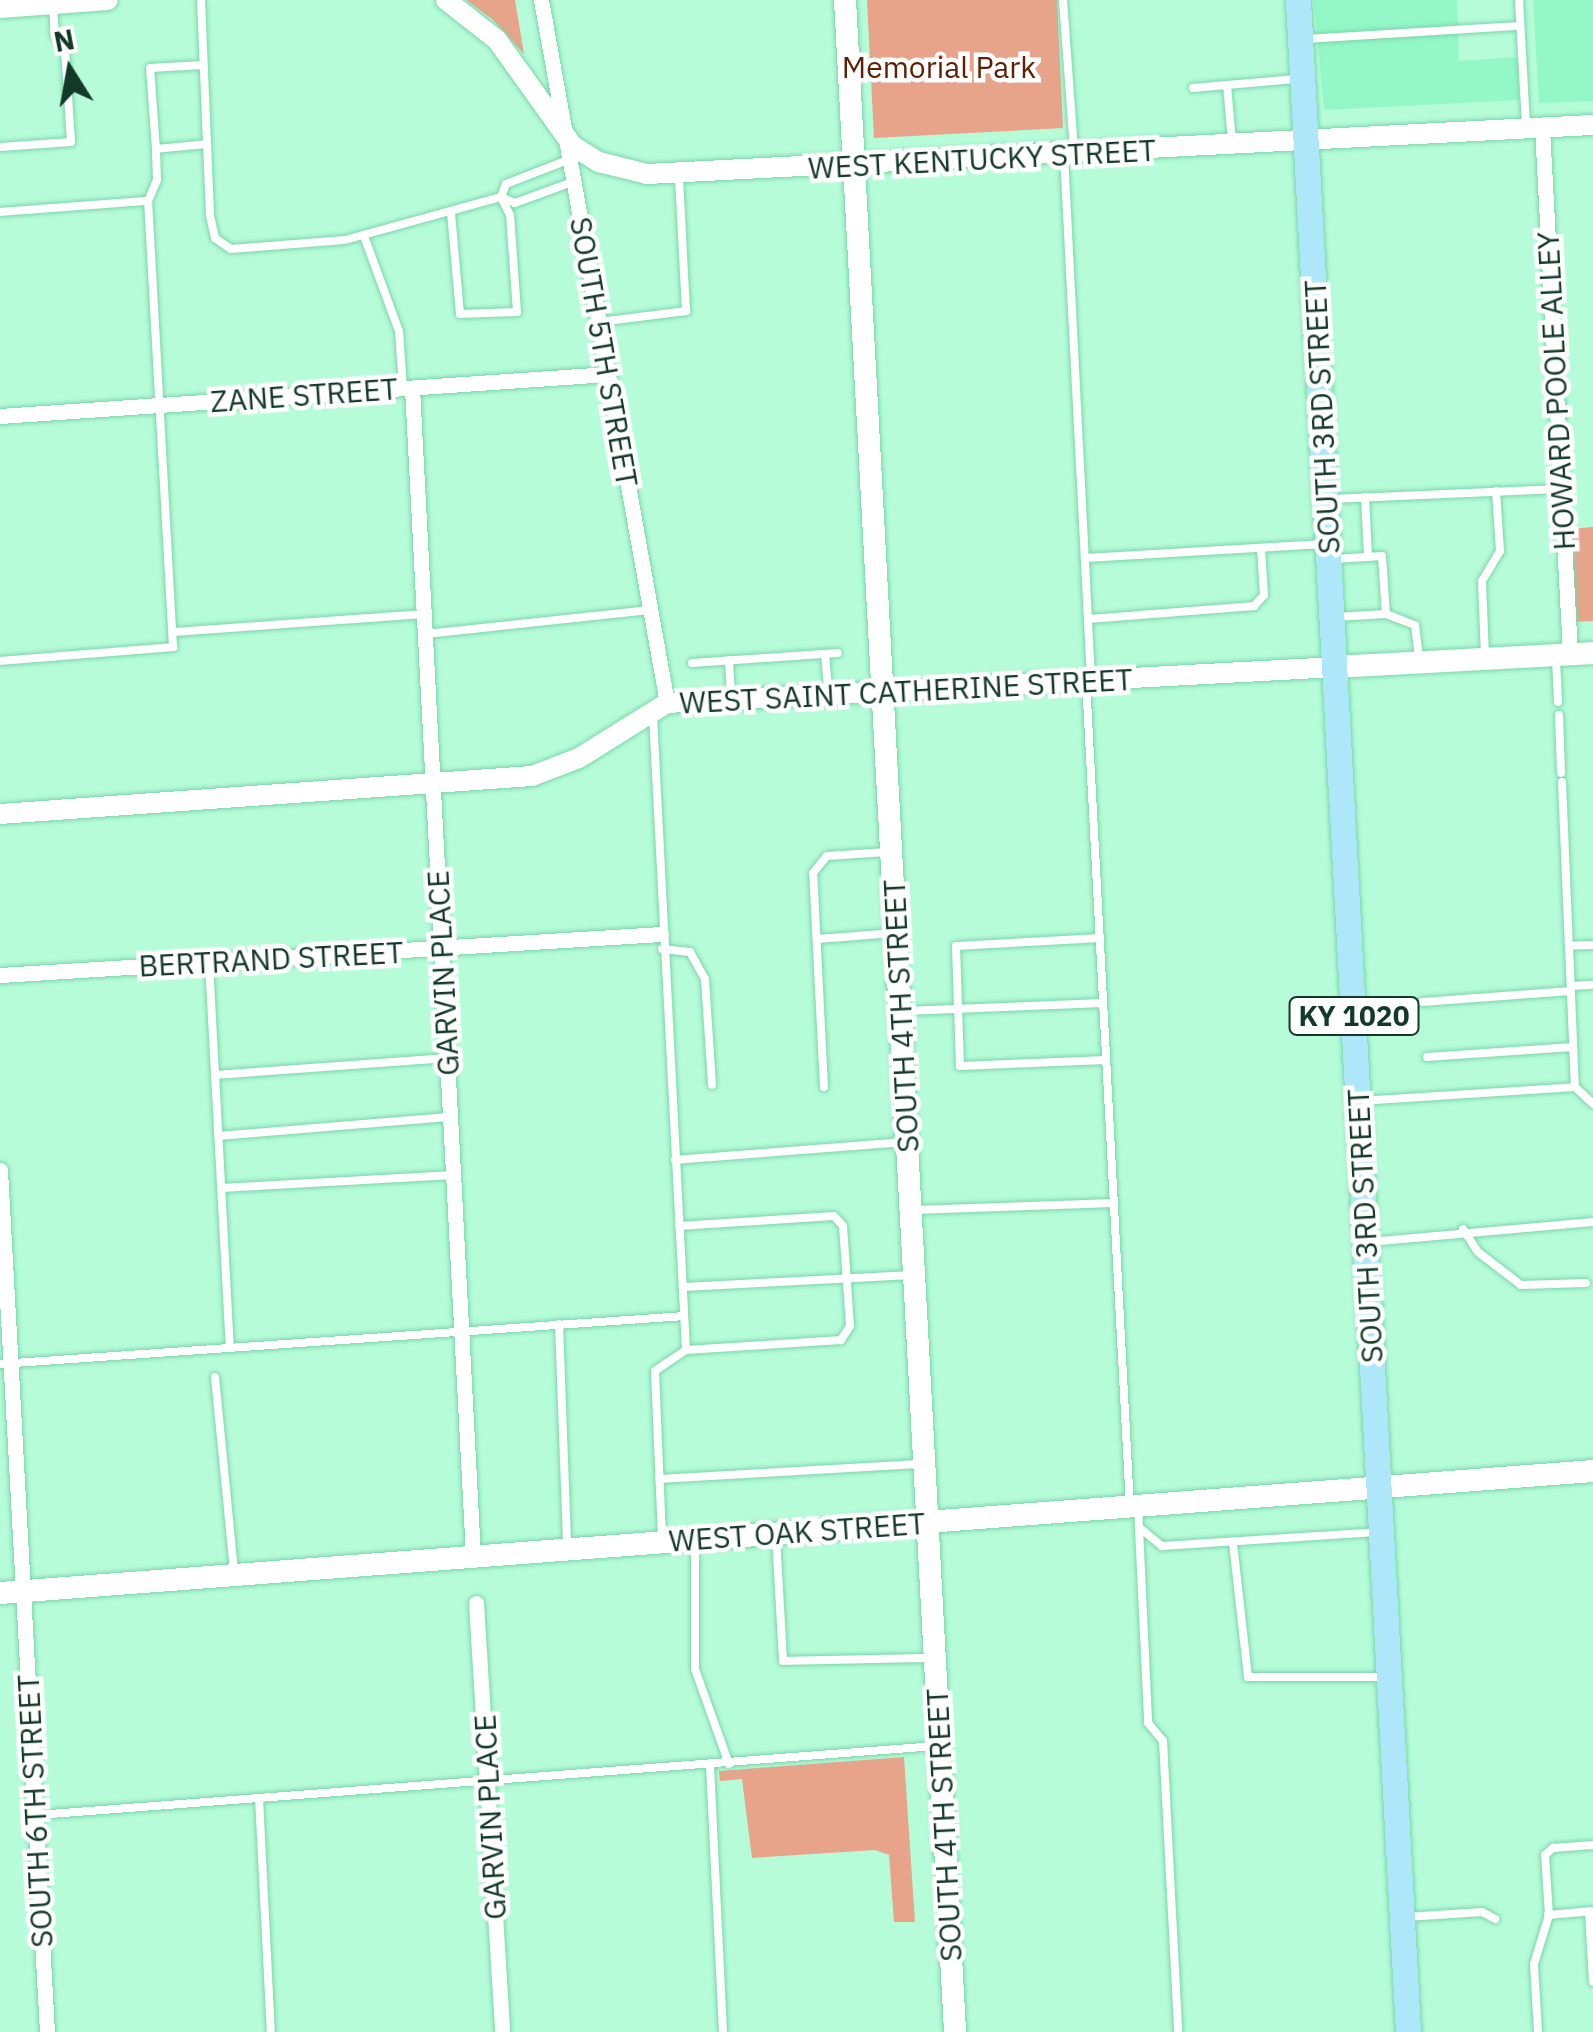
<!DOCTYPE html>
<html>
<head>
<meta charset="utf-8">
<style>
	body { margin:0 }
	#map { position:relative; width:1593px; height:2032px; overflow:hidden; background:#b6fcd9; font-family:"IBM Plex Sans",sans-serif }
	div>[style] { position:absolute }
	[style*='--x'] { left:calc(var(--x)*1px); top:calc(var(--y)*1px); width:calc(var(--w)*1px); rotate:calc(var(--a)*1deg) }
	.built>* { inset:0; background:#93f7c7 }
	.green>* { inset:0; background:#e7a48b }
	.roads { filter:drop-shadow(0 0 2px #7cd6ab) drop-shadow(0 0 2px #7cd6ab) }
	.service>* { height:8px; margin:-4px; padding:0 4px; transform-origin:4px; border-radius:4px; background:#fff }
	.minor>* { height:15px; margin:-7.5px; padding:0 7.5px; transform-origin:7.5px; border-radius:7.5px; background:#fff }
	.tertiary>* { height:20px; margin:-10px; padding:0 10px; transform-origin:10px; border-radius:10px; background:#fff }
	.secondary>* { height:22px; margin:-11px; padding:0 11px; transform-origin:11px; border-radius:11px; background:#fff }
	.primary>* { height:25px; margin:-12.5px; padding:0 12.5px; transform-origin:12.5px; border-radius:12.5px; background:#afe7fa }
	span { translate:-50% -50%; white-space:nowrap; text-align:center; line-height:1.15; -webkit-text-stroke:9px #fff; paint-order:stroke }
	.shield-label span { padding:2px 8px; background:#fff; border:2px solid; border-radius:8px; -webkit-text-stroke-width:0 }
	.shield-label { font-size:28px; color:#133929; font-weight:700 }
	.park-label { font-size:30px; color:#5d2004 }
	.street-label { font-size:30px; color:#133929 }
	.north { position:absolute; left:20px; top:20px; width:100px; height:100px; -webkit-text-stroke:8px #fff; paint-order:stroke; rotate:349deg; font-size:28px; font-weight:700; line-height:40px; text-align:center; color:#133929 }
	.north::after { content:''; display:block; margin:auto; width:35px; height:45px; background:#133929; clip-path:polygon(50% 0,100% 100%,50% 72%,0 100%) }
</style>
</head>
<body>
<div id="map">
	<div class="built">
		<i style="clip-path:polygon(1314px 0,1457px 0,1459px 61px,1517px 57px,1519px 100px,1324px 110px)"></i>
		<i style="clip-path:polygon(1533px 0,1593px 0,1593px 101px,1539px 103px)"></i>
	</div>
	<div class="green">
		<i style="clip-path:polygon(466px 0,515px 0,524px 54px,493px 20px)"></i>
		<i style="clip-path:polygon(867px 0,1057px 0,1063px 128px,874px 138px)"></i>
		<i style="clip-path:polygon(1593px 527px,1593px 621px,1575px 622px,1571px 529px)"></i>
		<i style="clip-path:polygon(904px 1757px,915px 1922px,894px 1922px,889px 1855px,875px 1850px,752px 1858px,742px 1779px,720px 1781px,719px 1771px)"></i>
	</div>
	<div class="roads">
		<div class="service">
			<i style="--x:201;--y:0;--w:216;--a:87.6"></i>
			<i style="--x:210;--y:216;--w:23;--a:77"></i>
			<i style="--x:215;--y:238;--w:19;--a:35"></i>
			<i style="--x:231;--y:249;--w:114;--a:-4.5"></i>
			<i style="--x:345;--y:240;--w:162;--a:-15.4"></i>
			<i style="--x:501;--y:197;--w:15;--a:23"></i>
			<i style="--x:515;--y:203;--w:61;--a:-20.2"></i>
			<i style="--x:1063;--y:0;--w:150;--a:85.8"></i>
			<i style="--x:1519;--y:0;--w:124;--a:86.8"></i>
			<i style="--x:1305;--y:39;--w:215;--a:-3.5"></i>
			<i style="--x:1193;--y:88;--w:34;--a:-5"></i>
			<i style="--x:1232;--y:141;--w:56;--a:-95.1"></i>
			<i style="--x:1227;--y:85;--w:69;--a:-5"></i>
			<i style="--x:0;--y:147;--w:71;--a:-4"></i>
			<i style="--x:71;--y:142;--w:94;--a:-93.7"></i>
			<i style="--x:65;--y:48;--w:16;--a:-130"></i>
			<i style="--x:55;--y:36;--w:29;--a:-94"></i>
			<i style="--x:156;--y:149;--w:81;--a:-94.2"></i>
			<i style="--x:150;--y:68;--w:53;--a:-3.2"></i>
			<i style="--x:1064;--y:155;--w:525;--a:87.05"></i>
			<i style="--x:0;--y:212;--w:148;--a:-4.3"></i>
			<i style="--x:451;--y:213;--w:101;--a:84.9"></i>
			<i style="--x:460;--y:314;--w:57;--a:-2"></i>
			<i style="--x:517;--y:312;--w:97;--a:-94.1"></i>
			<i style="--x:510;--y:215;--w:20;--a:-117"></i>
			<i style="--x:501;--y:197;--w:14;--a:-69"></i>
			<i style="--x:506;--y:184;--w:69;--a:-21.3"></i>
			<i style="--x:364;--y:236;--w:101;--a:69.8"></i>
			<i style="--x:399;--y:331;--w:57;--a:86"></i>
			<i style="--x:599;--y:322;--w:88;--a:-7.2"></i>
			<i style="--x:686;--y:311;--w:134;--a:-93"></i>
			<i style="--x:1365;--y:497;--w:60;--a:87.1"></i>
			<i style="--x:1330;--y:499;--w:231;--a:-2.5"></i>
			<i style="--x:1086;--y:558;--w:238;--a:-3.4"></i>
			<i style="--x:1334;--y:559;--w:48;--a:-3.6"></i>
			<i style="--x:1382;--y:556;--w:58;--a:86.1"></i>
			<i style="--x:1386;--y:614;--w:50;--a:176.6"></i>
			<i style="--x:1386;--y:614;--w:31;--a:21"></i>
			<i style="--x:1415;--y:625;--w:34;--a:83"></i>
			<i style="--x:1089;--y:619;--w:166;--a:-4.5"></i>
			<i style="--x:1254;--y:606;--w:15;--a:-48"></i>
			<i style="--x:1264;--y:595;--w:46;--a:-93.7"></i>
			<i style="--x:174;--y:632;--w:251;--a:-4.1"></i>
			<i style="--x:426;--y:634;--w:225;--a:-6.1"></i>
			<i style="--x:825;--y:654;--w:36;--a:85"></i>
			<i style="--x:1485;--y:656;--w:75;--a:-92.3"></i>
			<i style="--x:1482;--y:581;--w:35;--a:-59"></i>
			<i style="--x:1500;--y:551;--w:60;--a:-93.8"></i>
			<i style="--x:1556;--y:659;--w:43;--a:87.3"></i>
			<i style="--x:729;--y:660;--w:37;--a:87"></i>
			<i style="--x:0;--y:661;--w:174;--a:-4.6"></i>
			<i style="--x:173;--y:647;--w:447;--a:-93.2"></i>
			<i style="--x:148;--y:201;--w:23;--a:-67"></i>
			<i style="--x:157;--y:180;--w:31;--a:-92"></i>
			<i style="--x:156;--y:149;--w:51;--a:-5.6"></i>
			<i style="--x:692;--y:663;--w:146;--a:-3.9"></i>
			<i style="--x:1086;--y:681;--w:826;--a:86.95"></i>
			<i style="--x:1559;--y:715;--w:58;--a:88"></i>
			<i style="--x:653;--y:716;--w:635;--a:87.02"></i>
			<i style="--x:686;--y:1350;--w:37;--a:146"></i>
			<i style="--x:655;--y:1371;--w:168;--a:87.6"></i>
			<i style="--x:1562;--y:782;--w:164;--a:87.6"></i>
			<i style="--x:1100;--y:938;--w:144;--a:176.8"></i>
			<i style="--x:956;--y:946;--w:120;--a:88.1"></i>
			<i style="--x:960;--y:1066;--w:146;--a:-2.4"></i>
			<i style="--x:818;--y:939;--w:76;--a:-4.5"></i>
			<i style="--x:1593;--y:945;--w:24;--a:178"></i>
			<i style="--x:1569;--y:946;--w:141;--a:87.6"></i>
			<i style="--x:1575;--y:1087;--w:25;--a:43"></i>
			<i style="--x:662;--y:949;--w:28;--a:6"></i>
			<i style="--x:690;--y:952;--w:31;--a:61"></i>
			<i style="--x:705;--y:979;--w:106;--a:86.2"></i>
			<i style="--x:209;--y:963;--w:385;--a:86.9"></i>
			<i style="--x:1571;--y:986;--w:22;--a:-3"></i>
			<i style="--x:1422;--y:1002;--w:149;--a:-4.2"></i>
			<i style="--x:905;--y:1011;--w:198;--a:-2.3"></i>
			<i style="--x:1427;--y:1057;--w:146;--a:-3.9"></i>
			<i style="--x:215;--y:1075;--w:233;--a:-4.2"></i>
			<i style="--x:824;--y:1087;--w:214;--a:-92.9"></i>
			<i style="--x:813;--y:873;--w:22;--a:-51"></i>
			<i style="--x:827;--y:856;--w:60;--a:-3.8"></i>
			<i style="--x:1360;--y:1101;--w:215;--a:-3.7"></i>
			<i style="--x:218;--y:1136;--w:234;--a:-4.7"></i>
			<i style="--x:675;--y:1160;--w:229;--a:-4.5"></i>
			<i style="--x:221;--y:1188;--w:233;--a:-3.2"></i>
			<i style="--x:915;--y:1210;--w:199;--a:-2"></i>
			<i style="--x:679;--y:1226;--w:155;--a:-3.7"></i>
			<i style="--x:834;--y:1216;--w:13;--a:48"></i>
			<i style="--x:843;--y:1226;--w:100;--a:86"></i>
			<i style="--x:850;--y:1326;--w:17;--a:123"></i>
			<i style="--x:841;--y:1340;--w:155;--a:176.3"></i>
			<i style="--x:1463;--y:1229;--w:27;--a:57"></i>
			<i style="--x:1478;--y:1252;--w:54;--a:37.5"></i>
			<i style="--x:1521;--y:1285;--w:65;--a:-1.8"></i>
			<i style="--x:1369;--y:1242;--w:225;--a:-5.1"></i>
			<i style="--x:683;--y:1287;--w:230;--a:-3"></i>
			<i style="--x:559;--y:1324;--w:222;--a:87.9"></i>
			<i style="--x:0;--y:1364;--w:686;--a:-4.01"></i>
			<i style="--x:215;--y:1377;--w:194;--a:84.4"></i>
			<i style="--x:659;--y:1479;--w:260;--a:-3.3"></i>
			<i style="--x:1138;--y:1507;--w:216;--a:87.3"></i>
			<i style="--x:1148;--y:1723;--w:23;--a:50"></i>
			<i style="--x:1163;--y:1741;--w:291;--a:87"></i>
			<i style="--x:1139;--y:1527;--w:30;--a:40"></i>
			<i style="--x:1162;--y:1546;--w:215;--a:-3.7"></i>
			<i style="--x:776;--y:1538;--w:123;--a:86.7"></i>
			<i style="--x:783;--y:1661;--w:148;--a:-1.2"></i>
			<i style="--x:695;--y:1541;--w:128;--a:90"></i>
			<i style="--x:695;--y:1669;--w:101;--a:70.3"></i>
			<i style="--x:1233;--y:1543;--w:135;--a:83.6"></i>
			<i style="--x:1248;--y:1677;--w:134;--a:0"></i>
			<i style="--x:710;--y:1766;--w:266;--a:87.2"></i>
			<i style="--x:259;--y:1798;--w:234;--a:87.1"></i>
			<i style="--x:37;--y:1815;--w:901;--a:-4.39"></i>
			<i style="--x:1589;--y:1911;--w:71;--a:86.8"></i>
			<i style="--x:1548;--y:1915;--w:45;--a:-5.1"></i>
			<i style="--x:1407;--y:1917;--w:75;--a:-3.8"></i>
			<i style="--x:1482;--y:1912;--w:15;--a:28"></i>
			<i style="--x:1538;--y:2032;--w:68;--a:-93.4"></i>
			<i style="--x:1534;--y:1964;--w:51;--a:-73"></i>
			<i style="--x:1549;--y:1915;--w:60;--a:-93.8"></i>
			<i style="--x:1545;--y:1855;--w:11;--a:-41"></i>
			<i style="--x:1553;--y:1848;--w:40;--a:-4.3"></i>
		</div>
		<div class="minor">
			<i style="--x:541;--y:0;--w:714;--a:79.84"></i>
			<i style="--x:1542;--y:128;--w:527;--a:86.95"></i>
			<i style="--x:412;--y:388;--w:1171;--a:87.01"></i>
			<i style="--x:0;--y:416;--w:609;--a:-3.95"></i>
			<i style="--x:0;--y:975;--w:662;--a:-3.55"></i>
			<i style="--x:0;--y:1170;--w:863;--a:86.88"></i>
			<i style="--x:476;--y:1603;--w:430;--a:86.5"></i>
		</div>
		<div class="tertiary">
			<i style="--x:446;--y:0;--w:65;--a:38.1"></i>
			<i style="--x:497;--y:40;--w:130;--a:54.4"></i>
			<i style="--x:573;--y:146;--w:31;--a:32"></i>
			<i style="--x:599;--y:162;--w:49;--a:14"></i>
			<i style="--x:647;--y:174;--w:947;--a:-2.97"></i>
			<i style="--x:0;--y:8;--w:108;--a:-4.2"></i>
			<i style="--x:0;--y:814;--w:533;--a:-4.09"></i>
			<i style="--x:532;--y:776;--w:50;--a:-21"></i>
			<i style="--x:579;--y:758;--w:104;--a:-32"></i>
			<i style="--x:667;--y:703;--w:670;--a:-3.08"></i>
		</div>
		<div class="secondary">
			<i style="--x:845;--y:0;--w:2035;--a:86.9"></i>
			<i style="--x:1336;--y:667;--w:257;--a:-3.1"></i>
			<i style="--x:0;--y:1593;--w:1598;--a:-4.38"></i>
		</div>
		<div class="primary">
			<i style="--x:1298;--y:0;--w:2035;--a:86.9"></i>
		</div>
	</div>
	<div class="shield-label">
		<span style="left:1354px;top:1016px">KY 1020</span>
	</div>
	<div class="park-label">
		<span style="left:939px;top:67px">Memorial Park</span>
	</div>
	<div class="street-label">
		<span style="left:982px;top:159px;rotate:-3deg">WEST KENTUCKY STREET</span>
		<span style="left:604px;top:352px;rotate:80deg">SOUTH 5TH STREET</span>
		<span style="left:1556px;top:391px;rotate:-93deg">HOWARD POOLE ALLEY</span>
		<span style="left:304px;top:395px;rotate:-4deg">ZANE STREET</span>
		<span style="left:1322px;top:417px;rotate:-93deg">SOUTH 3RD STREET</span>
		<span style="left:906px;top:691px;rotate:-3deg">WEST SAINT CATHERINE STREET</span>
		<span style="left:271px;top:959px;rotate:-3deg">BERTRAND STREET</span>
		<span style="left:443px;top:973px;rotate:-93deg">GARVIN PLACE</span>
		<span style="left:901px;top:1016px;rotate:-93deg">SOUTH 4TH STREET</span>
		<span style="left:1365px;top:1226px;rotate:-93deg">SOUTH 3RD STREET</span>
		<span style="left:797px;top:1532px;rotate:-4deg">WEST OAK STREET</span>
		<span style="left:35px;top:1811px;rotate:-93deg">SOUTH 6TH STREET</span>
		<span style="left:490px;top:1817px;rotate:-93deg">GARVIN PLACE</span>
		<span style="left:944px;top:1825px;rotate:-93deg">SOUTH 4TH STREET</span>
	</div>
	<div class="north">N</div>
</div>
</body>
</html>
